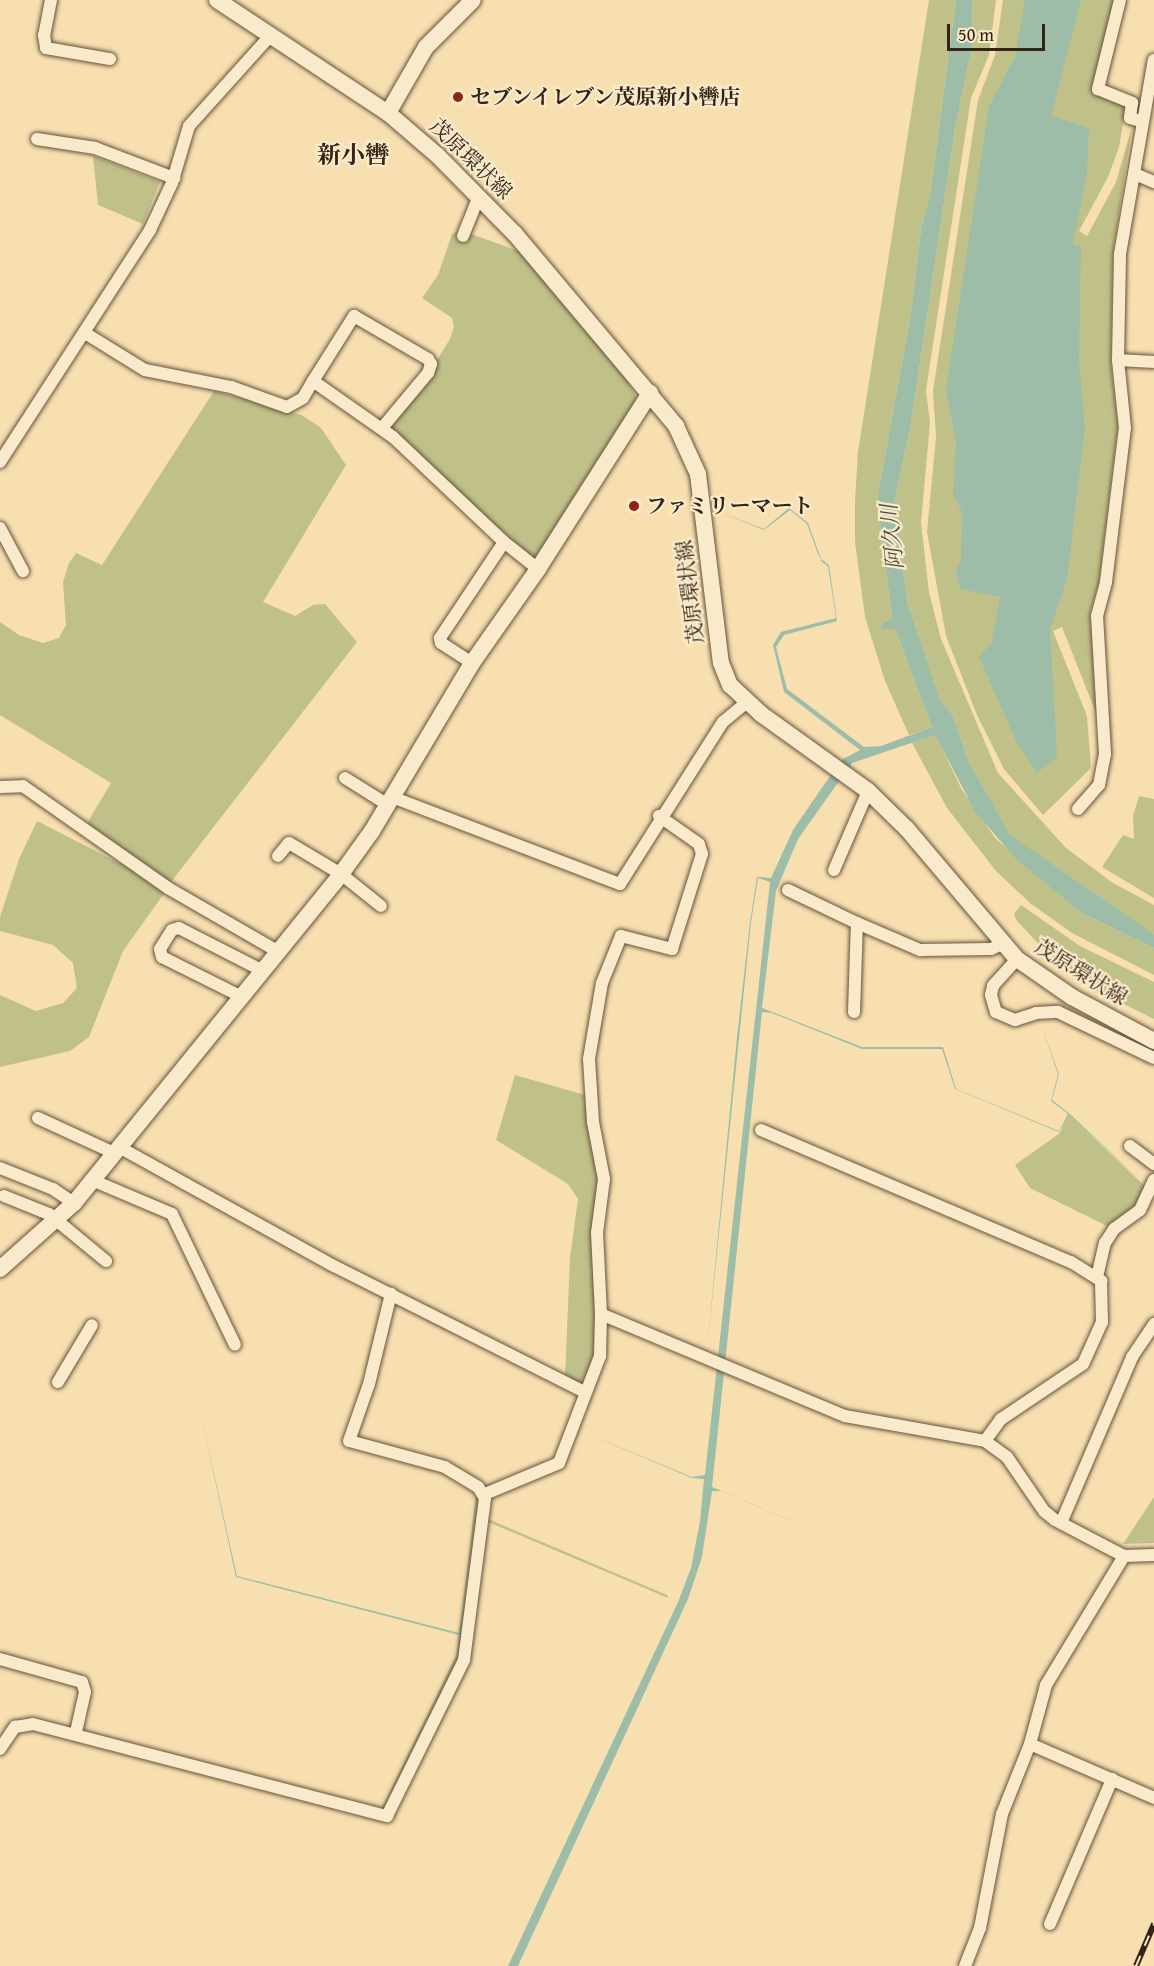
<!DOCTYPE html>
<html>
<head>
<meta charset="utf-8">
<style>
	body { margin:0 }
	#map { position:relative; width:1154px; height:1966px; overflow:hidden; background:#f8dfb0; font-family:"Gentium Book Plus","Noto Serif JP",serif }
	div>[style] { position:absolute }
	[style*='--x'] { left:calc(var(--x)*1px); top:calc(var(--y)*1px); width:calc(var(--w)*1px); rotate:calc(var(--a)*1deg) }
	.green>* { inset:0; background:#c0c189 }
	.water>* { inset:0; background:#9dbda9 }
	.roads { filter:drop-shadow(0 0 2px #64533c) drop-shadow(0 0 2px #64533c) }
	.street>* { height:12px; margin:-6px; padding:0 6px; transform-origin:6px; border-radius:6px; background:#faeacc }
	.secondary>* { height:16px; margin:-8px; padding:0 8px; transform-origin:8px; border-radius:8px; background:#faeacc }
	.rail>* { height:6px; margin-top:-3px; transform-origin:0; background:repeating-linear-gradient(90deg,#faeacc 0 11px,#332416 0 22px); box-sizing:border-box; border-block:2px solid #332416 }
	.dots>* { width:16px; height:16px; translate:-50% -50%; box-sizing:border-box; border:3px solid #faeacc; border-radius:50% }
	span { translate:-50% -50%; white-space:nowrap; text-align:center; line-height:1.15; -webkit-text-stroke:4.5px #faeacc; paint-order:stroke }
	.poi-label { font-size:21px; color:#332416; font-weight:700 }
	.left { translate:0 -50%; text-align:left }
	.street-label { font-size:21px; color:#332416 }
	.water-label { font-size:22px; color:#535242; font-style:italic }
	.quarter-label { font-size:24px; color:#332416; font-weight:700 }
	.scale { position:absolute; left:947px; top:24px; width:98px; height:27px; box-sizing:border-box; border:3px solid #332416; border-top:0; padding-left:8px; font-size:18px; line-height:21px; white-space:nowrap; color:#332416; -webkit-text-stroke:4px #faeacc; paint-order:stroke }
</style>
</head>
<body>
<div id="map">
	<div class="green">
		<i style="clip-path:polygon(929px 0,956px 0,930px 195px,921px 229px,911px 313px,877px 500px,892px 618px,881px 624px,883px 629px,895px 629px,932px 727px,909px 735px,885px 681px,865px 617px,855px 542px,855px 501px,858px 452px)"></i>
		<i style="clip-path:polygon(972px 0,996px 0,989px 55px,971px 98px,926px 390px,930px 423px,921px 522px,929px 592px,941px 639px,998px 773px,1066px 848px,1113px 883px,1154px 905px,1154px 934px,1010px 836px,969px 762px,953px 716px,940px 701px,908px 604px,893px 507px,910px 430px,955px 129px,973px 42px)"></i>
		<i style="clip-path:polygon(1003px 0,1115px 0,1092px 94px,1126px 106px,1119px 147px,1108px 177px,1079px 231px,1087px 236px,1116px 182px,1132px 127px,1113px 252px,1111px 364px,1118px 426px,1099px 583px,1090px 613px,1098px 738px,1096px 713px,1062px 627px,1053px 631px,1087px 716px,1091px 768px,1043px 815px,1004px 769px,977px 715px,946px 636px,927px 532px,936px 437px,933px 391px,978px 100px,995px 55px)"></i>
		<i style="clip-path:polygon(93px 156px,160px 182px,143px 224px,98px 205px)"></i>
		<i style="clip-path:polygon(460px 230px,521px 252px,627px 380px,637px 399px,538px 569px,382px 428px,432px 368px,450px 339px,454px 327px,452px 318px,422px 298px,438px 275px,452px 234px)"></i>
		<i style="clip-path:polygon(214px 391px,302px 415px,321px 428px,346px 465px,263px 602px,295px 616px,313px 605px,325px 604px,357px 642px,171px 882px,83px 830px,111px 783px,0 715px,0 622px,19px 635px,43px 643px,59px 638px,66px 625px,63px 582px,69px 563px,76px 553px,102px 565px)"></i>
		<i style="clip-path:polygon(935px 734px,961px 788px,995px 838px,1082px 913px,1154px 948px,1154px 975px,1072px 933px,1030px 903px,996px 871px,947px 808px,912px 743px)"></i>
		<i style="clip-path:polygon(1139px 796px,1154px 799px,1154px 898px,1102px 867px,1123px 835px,1134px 839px,1133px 816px)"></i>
		<i style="clip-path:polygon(37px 821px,168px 888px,123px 951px,89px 1037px,70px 1051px,0 1067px,0 995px,36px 1011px,63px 1003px,77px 988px,73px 963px,53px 945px,0 931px,0 917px,19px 859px)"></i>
		<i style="clip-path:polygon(1021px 905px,1080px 946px,1154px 982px,1154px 1019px,1095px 990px,1053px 959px,1017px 921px,1014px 914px)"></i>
		<i style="clip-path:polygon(515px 1075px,585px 1095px,601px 1202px,593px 1362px,581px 1384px,565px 1377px,570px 1258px,578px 1199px,568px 1184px,496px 1140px)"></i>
		<i style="clip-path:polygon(1068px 1114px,1148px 1189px,1142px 1200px,1111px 1228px,1030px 1188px,1015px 1165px,1060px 1133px)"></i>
		<i style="clip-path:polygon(476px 1492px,480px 1498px,462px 1655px,387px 1809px,381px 1810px,458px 1652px)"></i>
		<i style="clip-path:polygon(1154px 1497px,1154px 1543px,1123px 1544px)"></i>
		<i style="clip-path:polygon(488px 1519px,667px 1595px,668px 1598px,486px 1521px)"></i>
	</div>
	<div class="water">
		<i style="clip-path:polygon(956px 0,972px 0,973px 42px,955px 129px,910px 430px,893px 507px,908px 604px,940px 700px,953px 716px,969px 762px,1010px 835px,1154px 934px,1154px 948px,1082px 913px,1016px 859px,976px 813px,935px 735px,852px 763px,798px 839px,776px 891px,762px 1008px,862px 1047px,943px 1047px,956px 1089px,1059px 1131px,1068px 1114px,1051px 1101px,1058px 1074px,1041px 1024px,1059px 1074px,1052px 1100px,1070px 1114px,1144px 1184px,1069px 1115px,1059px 1132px,955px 1089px,942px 1049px,862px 1049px,772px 1013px,762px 1012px,712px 1487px,1067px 1638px,721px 1491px,712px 1491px,702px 1557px,688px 1599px,518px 1966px,508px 1966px,678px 1602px,691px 1568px,700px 1521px,704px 1479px,692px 1478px,578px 1430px,692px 1477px,705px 1475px,770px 882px,758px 878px,751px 922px,707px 1350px,737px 1037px,750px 922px,757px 877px,771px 878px,793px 830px,823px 786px,843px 759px,860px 750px,784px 692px,773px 645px,781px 632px,836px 618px,828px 566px,822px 562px,818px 554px,807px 524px,790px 510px,764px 530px,719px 512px,764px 529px,789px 508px,808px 523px,821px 559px,829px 565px,837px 621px,784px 635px,776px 647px,787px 689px,864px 747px,881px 746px,932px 727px,895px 629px,882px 629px,881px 624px,892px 618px,877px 500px,911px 313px,921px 229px,930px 195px)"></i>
		<i style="clip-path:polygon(1025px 0,1081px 0,1051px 116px,1089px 128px,1087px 173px,1073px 244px,1081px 246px,1079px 362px,1085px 427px,1067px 579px,1050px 629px,1057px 757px,1037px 773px,1017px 743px,979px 657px,992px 642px,1000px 597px,960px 589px,956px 570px,961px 559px,962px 512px,953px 494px,956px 441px,946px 390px,989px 106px,1015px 57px)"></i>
		<i style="clip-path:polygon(201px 1416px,237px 1576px,459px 1633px,477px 1497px,458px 1652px,383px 1808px,457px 1653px,459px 1635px,236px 1577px)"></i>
	</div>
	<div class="roads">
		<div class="street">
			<i style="--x:51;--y:0;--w:36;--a:101"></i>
			<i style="--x:44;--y:35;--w:13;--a:81"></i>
			<i style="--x:46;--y:48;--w:65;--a:9.8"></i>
			<i style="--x:1120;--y:0;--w:92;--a:103.9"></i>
			<i style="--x:1098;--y:89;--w:37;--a:22"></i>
			<i style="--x:1132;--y:103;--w:15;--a:98"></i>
			<i style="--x:1130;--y:118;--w:11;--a:15"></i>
			<i style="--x:37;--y:139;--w:59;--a:8.8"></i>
			<i style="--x:95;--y:148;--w:85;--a:20.8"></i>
			<i style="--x:1135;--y:174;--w:21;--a:23"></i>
			<i style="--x:463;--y:236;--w:43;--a:-68.2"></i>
			<i style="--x:85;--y:333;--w:70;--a:31.7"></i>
			<i style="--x:145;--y:370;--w:88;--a:11.2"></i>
			<i style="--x:231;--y:387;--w:59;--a:19.7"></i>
			<i style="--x:287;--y:407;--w:18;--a:-29"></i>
			<i style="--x:303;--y:398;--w:20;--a:-60"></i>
			<i style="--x:313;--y:381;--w:98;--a:35"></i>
			<i style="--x:393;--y:437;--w:153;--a:43.4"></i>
			<i style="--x:1118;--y:360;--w:36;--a:3"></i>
			<i style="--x:313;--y:381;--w:77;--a:-57.8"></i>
			<i style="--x:354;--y:316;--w:86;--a:30.2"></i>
			<i style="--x:428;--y:359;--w:6;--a:59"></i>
			<i style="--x:431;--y:364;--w:9;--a:108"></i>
			<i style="--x:428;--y:373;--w:72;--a:129.9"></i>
			<i style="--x:0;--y:462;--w:276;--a:-57.1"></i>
			<i style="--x:150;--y:230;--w:52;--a:-64.9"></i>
			<i style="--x:172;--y:183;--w:59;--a:-73.4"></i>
			<i style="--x:189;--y:126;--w:122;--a:-48"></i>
			<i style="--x:0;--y:528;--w:49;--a:61.9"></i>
			<i style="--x:472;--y:663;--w:37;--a:-147"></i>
			<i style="--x:441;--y:643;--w:5;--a:-101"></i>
			<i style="--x:440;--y:638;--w:115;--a:-56.3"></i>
			<i style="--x:504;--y:542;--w:43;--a:38.5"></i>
			<i style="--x:345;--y:778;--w:51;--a:32.1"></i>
			<i style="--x:0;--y:787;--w:23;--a:-2"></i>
			<i style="--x:23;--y:786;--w:177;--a:35.1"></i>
			<i style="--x:168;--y:888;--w:126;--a:30"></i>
			<i style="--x:392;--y:797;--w:244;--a:20.9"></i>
			<i style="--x:620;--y:884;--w:192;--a:-57.6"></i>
			<i style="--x:723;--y:722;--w:31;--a:-40"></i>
			<i style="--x:1078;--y:809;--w:32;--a:-49"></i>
			<i style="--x:1099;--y:785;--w:32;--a:-79"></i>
			<i style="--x:1105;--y:754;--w:138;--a:-93.3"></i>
			<i style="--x:1097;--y:616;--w:35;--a:-75"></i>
			<i style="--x:1106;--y:582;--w:155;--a:-83"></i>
			<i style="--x:1125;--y:428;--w:68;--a:-95.9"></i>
			<i style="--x:1118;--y:360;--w:106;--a:-88.9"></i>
			<i style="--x:1120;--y:254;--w:197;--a:-80.1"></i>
			<i style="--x:278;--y:856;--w:17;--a:-50"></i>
			<i style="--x:289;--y:843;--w:61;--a:30.8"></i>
			<i style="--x:341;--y:874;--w:51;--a:38.7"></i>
			<i style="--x:834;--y:870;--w:86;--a:-66.7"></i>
			<i style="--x:788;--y:890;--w:76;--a:25.6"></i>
			<i style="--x:1017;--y:959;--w:36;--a:132"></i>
			<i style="--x:993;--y:986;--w:9;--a:103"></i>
			<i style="--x:991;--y:995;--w:18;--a:74"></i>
			<i style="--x:996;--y:1012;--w:21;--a:23"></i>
			<i style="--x:1015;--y:1020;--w:22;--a:-18"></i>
			<i style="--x:1036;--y:1013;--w:22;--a:-3"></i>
			<i style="--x:1058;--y:1012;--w:106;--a:25.6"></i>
			<i style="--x:240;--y:996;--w:87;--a:-153.4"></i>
			<i style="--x:162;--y:957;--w:8;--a:-104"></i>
			<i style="--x:160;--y:949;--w:22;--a:-58"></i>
			<i style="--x:172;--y:930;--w:7;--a:-16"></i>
			<i style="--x:179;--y:928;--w:92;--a:27.1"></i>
			<i style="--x:854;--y:1012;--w:89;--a:-88.1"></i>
			<i style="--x:857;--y:923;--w:69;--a:23.2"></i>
			<i style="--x:920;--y:950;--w:71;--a:-0.8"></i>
			<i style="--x:991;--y:949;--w:12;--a:-24"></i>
			<i style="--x:38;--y:1118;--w:84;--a:24.7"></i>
			<i style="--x:761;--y:1130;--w:337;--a:23.1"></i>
			<i style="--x:1071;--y:1262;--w:36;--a:32"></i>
			<i style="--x:1101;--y:1281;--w:41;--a:88.6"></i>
			<i style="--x:1102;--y:1322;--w:46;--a:114.3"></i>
			<i style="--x:1083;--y:1364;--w:99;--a:146.1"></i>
			<i style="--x:1001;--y:1419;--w:27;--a:126"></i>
			<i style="--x:1130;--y:1146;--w:30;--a:37"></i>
			<i style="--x:119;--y:1147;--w:246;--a:29"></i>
			<i style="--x:334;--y:1266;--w:281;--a:26.7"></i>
			<i style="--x:0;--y:1168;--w:57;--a:21.6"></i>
			<i style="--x:53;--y:1189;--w:25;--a:34"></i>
			<i style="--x:92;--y:1180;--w:87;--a:23"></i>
			<i style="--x:172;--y:1214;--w:145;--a:64.3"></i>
			<i style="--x:4;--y:1196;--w:48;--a:21.8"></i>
			<i style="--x:49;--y:1214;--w:74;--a:39.5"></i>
			<i style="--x:1097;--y:1277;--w:35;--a:-77"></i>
			<i style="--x:1105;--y:1243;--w:17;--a:-57"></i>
			<i style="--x:1114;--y:1229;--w:32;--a:-36"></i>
			<i style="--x:1140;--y:1210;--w:33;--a:-65"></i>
			<i style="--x:601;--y:1314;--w:81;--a:-92.8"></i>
			<i style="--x:597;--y:1233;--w:54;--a:-82.6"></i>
			<i style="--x:604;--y:1179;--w:58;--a:-100.9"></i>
			<i style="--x:593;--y:1122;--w:63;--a:-93.6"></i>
			<i style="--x:589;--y:1059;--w:77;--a:-80.3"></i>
			<i style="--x:602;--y:983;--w:51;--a:-68"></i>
			<i style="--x:621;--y:936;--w:53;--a:14.3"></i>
			<i style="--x:672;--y:949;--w:100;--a:-72.5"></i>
			<i style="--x:702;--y:854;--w:10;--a:-107"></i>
			<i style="--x:699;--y:844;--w:49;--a:-145"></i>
			<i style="--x:58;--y:1382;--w:66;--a:-59.2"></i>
			<i style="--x:485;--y:1494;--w:80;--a:-22.7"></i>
			<i style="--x:559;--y:1463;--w:115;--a:-69"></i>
			<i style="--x:600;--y:1356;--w:42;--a:-88.6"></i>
			<i style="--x:601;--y:1314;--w:264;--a:22.7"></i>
			<i style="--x:845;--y:1416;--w:142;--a:10.1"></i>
			<i style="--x:985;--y:1441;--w:27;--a:36"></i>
			<i style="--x:1007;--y:1457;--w:65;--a:55.6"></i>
			<i style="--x:1044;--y:1511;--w:14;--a:39"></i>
			<i style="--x:1055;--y:1520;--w:78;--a:27.6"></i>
			<i style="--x:1124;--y:1556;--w:30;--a:-2"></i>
			<i style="--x:1061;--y:1523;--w:181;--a:-66.8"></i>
			<i style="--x:1132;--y:1357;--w:40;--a:-56"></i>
			<i style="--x:0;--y:1659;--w:85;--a:15.7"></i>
			<i style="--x:82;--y:1682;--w:10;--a:73"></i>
			<i style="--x:85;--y:1692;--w:41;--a:102.7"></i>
			<i style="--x:1030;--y:1744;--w:135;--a:23.5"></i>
			<i style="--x:0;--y:1749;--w:27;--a:-56"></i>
			<i style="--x:15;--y:1727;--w:18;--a:-9"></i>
			<i style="--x:33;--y:1724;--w:366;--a:14.6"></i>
			<i style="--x:387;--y:1816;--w:174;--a:-63.7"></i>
			<i style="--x:464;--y:1660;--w:163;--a:-82.6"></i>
			<i style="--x:485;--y:1498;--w:13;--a:-122"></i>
			<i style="--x:478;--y:1487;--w:39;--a:-149"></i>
			<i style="--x:445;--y:1467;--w:99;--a:-164.8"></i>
			<i style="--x:349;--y:1441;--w:60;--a:-70.7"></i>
			<i style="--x:369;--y:1384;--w:93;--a:-76.3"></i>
			<i style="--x:1050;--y:1924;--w:158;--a:-66.8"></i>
			<i style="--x:965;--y:1966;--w:41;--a:-68.5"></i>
			<i style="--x:980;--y:1928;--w:116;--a:-79.1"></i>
			<i style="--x:1002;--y:1814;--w:75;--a:-68.2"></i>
			<i style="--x:1030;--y:1744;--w:61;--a:-74.8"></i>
			<i style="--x:1046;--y:1685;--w:151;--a:-58.8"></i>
		</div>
		<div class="secondary">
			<i style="--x:217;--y:0;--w:205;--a:33.5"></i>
			<i style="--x:388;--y:113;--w:66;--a:40.7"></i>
			<i style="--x:438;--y:156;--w:110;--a:45.4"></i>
			<i style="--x:515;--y:234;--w:251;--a:50"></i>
			<i style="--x:676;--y:426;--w:53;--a:65.4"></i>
			<i style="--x:698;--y:474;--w:190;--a:83.1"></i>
			<i style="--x:721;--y:663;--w:24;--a:68"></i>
			<i style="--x:730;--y:685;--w:42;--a:43.1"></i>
			<i style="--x:761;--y:714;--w:132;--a:35.7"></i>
			<i style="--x:868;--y:791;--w:54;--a:44.3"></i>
			<i style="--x:907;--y:829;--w:170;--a:49.8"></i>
			<i style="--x:1017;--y:959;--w:67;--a:34.6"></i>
			<i style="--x:1072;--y:997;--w:93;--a:28.2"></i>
			<i style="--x:388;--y:113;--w:76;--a:-60.1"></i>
			<i style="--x:426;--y:47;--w:66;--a:-45"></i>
			<i style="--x:0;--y:1269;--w:99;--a:-41.7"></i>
			<i style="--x:74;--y:1203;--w:424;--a:-50.9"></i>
			<i style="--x:341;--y:874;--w:53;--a:-54.2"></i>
			<i style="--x:372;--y:831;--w:196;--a:-59.2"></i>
			<i style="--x:472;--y:663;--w:115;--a:-54.9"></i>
			<i style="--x:538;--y:569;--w:209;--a:-57.5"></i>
		</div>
	</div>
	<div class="rail">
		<i style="--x:1136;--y:1966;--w:46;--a:-66.8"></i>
	</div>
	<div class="dots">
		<i style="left:458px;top:97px;background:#8f2418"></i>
		<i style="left:634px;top:506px;background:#8f2418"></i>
	</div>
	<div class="poi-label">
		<span class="left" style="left:470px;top:97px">セブンイレブン茂原新小轡店</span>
		<span class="left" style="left:646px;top:506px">ファミリーマート</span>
	</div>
	<div class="street-label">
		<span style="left:471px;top:159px;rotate:44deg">茂原環状線</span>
		<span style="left:690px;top:592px;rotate:-97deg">茂原環状線</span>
		<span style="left:1081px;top:972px;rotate:32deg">茂原環状線</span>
	</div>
	<div class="water-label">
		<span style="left:892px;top:537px;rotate:-96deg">阿久川</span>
	</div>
	<div class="quarter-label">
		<span style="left:353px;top:155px">新小轡</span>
	</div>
	<div class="scale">50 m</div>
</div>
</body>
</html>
